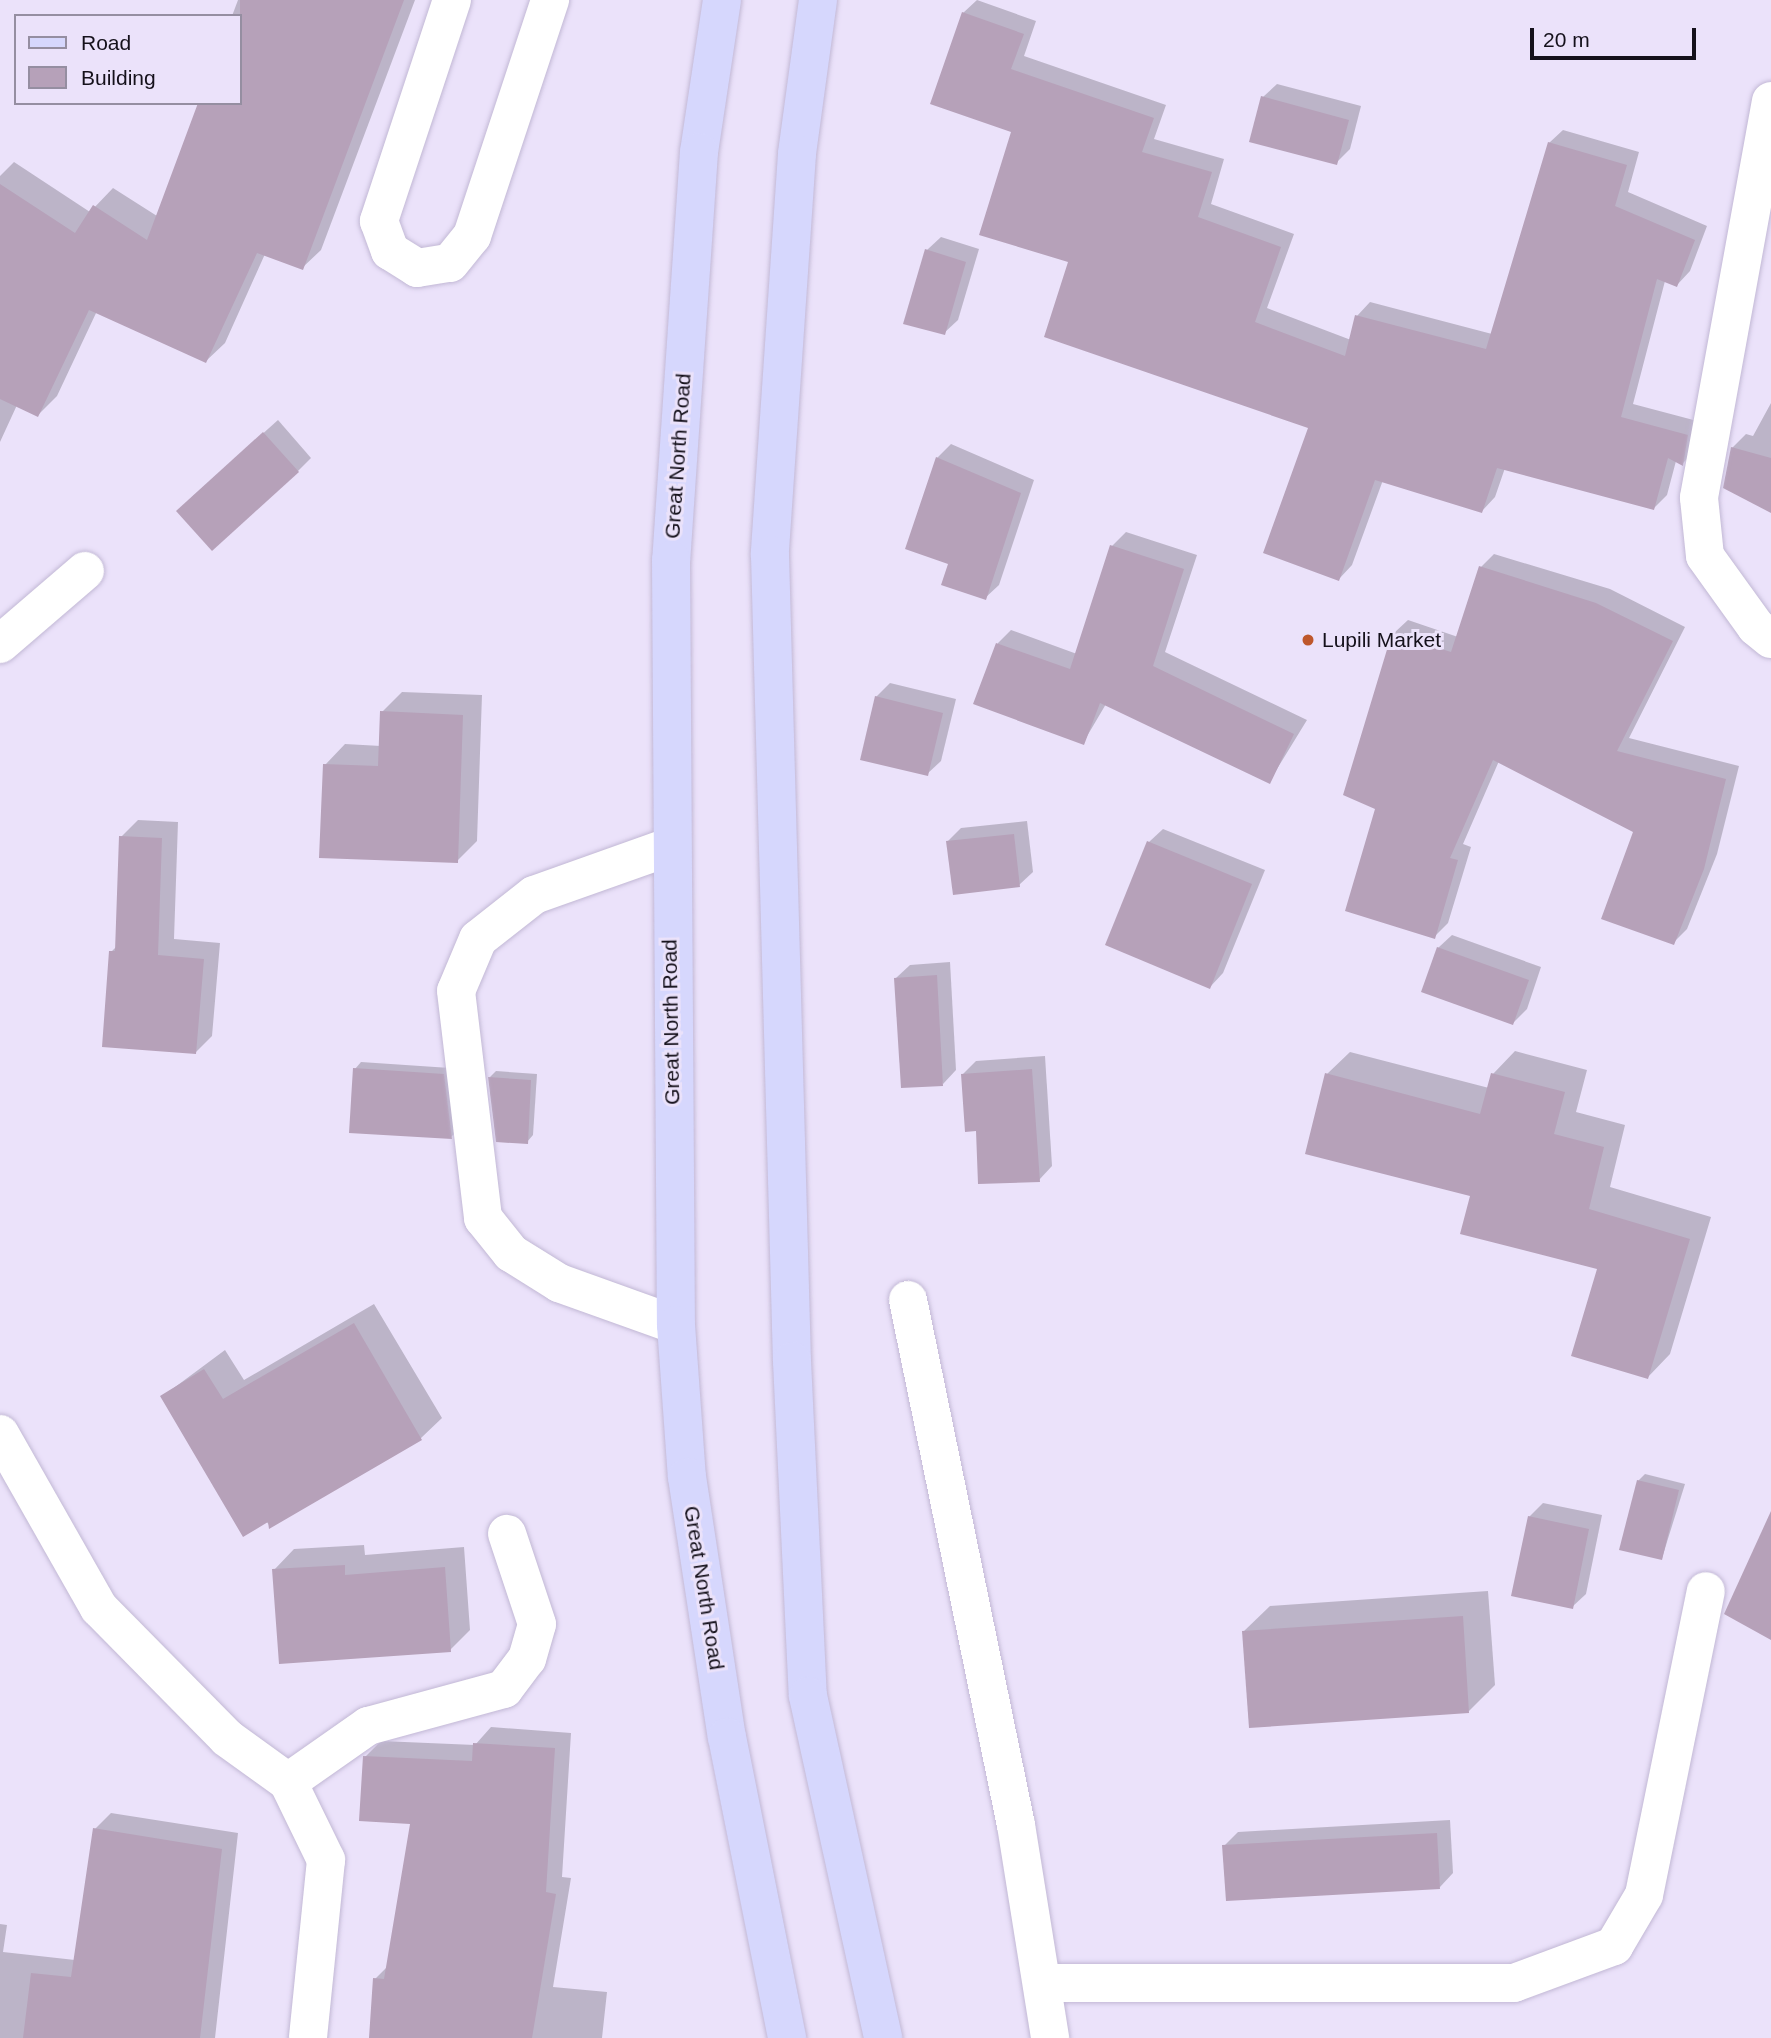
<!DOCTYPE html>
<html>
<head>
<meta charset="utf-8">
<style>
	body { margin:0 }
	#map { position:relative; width:1771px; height:2038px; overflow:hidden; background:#ebe2fa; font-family:Arial,sans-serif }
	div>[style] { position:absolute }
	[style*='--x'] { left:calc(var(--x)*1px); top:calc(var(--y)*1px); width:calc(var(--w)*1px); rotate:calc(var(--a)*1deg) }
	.shadow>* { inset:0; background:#0003 }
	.building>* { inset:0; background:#b6a1b9 }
	.roads { filter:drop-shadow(0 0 2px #c2b8d5) drop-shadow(0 0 2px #c2b8d5) }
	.minor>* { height:38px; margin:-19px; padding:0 19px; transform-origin:19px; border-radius:19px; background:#fff }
	.major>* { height:38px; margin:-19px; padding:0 19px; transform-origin:19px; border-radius:19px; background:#d6d7fd }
	.dots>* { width:19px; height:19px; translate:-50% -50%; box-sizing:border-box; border:4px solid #ebe2fa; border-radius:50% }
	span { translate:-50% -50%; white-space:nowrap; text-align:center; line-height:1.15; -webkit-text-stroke:6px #ebe2fa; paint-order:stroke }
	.street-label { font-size:21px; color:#15111b }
	.poi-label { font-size:21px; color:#15111b }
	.left { translate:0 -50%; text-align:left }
	.legend { position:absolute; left:14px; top:14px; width:228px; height:91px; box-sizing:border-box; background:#ebe2fa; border:2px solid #958ea1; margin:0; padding:9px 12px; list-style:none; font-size:21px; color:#15111b }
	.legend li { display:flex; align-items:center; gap:14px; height:35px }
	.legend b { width:35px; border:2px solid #958ea1 }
	.scale { position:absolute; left:1530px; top:28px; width:166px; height:32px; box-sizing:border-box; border:4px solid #15111b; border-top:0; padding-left:9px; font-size:21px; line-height:24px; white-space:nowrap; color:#15111b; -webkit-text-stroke:5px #ebe2fa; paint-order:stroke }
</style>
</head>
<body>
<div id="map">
	<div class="shadow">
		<i style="clip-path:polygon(238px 0,415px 0,321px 250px,302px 268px,265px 254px,225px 343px,206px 361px,97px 311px,57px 396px,38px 415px,17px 405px,0 442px,0 176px,14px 162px,90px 212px,113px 188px,157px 216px,240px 103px,240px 16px,232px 16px)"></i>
		<i style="clip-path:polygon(977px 0,1036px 21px,1024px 56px,1166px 105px,1154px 139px,1224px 159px,1211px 204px,1294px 234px,1267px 308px,1351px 340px,1357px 316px,1370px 302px,1492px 334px,1549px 143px,1563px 130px,1639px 152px,1628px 192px,1707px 226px,1690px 271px,1677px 285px,1665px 281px,1633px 404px,1701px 422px,1695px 451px,1682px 464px,1676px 461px,1667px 495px,1654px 508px,1505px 468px,1495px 497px,1482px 511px,1383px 480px,1352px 565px,1339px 579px,1311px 427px,1071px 260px,963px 13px)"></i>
		<i style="clip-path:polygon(1277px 84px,1361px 106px,1350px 149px,1336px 163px,1263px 97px)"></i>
		<i style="clip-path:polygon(941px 237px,979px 249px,958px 320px,944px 333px,927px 250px)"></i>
		<i style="clip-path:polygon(1771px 403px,1771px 511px,1732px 448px,1746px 434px,1753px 436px)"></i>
		<i style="clip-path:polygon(278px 420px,311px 458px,298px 471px,192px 497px)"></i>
		<i style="clip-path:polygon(951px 444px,1034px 480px,999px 585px,985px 598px,950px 562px,907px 548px,937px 458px)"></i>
		<i style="clip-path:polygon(1126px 532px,1197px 555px,1165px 652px,1307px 720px,1269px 782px,1106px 704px,1083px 743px,975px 703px,998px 643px,1011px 630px,1077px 654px,1112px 546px)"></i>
		<i style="clip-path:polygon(1494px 554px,1610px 589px,1685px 627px,1629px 738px,1739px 766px,1717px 854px,1687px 929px,1673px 943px,1636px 832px,1499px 761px,1463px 844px,1471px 847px,1448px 923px,1434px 937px,1378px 808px,1345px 794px,1394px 633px,1408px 620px,1458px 637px,1481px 567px)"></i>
		<i style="clip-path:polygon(890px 683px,956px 699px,941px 761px,927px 774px,876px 697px)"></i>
		<i style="clip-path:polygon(402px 692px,482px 695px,477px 841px,457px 861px,325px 765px,345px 744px,381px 746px,382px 712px)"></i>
		<i style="clip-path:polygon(138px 820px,178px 822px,174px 939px,220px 943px,212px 1036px,195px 1053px,111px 952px,117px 946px,121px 837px)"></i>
		<i style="clip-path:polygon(1027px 821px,1033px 872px,1019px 885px,947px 842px,961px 828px)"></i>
		<i style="clip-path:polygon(1163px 829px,1265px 870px,1223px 973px,1210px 987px,1149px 842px)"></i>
		<i style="clip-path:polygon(1452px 935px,1541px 967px,1527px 1009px,1513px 1023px,1438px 948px)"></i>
		<i style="clip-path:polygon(950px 962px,956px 1070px,943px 1084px,896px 978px,910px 965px)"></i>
		<i style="clip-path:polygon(1515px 1051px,1587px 1070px,1576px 1112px,1625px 1125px,1610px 1187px,1711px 1217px,1670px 1354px,1648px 1377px,1599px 1268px,1472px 1195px,1327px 1074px,1350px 1052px,1489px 1088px,1493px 1074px)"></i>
		<i style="clip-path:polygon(1045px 1056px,1052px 1166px,1039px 1180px,978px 1129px,962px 1075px,976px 1061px)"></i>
		<i style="clip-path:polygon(361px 1062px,450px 1068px,457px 1131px,451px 1137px,355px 1069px)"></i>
		<i style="clip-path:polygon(496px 1071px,537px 1074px,533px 1135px,527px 1142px,490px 1077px)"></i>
		<i style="clip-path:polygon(374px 1304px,442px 1418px,421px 1438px,270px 1526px,163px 1396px,225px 1350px,244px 1380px)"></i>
		<i style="clip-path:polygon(1645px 1474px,1685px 1484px,1662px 1558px,1638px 1481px)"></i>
		<i style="clip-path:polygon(1543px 1503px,1602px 1515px,1586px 1594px,1572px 1607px,1529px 1517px)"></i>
		<i style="clip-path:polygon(364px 1545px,365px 1555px,464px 1547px,470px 1630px,450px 1650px,274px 1570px,294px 1549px)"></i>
		<i style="clip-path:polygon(1488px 1591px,1495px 1685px,1469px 1711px,1243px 1632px,1270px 1606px)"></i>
		<i style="clip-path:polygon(491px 1727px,571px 1733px,562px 1877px,571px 1878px,553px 1987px,607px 1992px,602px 2038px,371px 2038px,375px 1979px,388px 1966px,412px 1823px,365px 1757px,381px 1741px,475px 1745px)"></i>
		<i style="clip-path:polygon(111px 1813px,238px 1833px,215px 2038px,0 2038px,0 1924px,7px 1925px,3px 1952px,75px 1960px,95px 1829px)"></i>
		<i style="clip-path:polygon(1450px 1820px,1453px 1873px,1440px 1887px,1224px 1846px,1238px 1832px)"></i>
	</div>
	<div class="building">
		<i style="clip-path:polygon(240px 0,404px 0,303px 270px,257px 253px,206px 363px,89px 310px,38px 417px,0 399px,0 184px,75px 233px,93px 205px,147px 240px,198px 103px,240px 103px)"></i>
		<i style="clip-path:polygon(962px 12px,1024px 34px,1011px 69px,1154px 118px,1142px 152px,1212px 172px,1198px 217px,1281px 247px,1255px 322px,1345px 356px,1355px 315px,1486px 349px,1548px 142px,1627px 165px,1615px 206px,1695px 240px,1677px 287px,1657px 279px,1621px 417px,1688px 435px,1683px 466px,1668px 458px,1654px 510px,1497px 468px,1482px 513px,1375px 480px,1339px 581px,1263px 553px,1308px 428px,1044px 337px,1068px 262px,979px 235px,1011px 132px,930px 104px)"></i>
		<i style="clip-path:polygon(1261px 96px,1349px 120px,1337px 165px,1249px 142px)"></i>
		<i style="clip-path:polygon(925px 249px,966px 262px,945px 335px,903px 324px)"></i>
		<i style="clip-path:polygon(263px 432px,299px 472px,212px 551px,176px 511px)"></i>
		<i style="clip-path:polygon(1731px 447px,1771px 458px,1771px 513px,1723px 488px)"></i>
		<i style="clip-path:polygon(936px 457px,1021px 493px,986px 600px,941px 585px,948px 564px,905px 549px)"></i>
		<i style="clip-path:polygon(1110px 545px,1184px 569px,1153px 666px,1294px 734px,1270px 784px,1100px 703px,1084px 745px,973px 704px,996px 643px,1070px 669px)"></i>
		<i style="clip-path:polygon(1479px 566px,1596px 603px,1673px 641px,1617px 751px,1726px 779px,1704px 869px,1674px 945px,1601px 919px,1633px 832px,1493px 760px,1450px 858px,1458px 860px,1435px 939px,1345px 911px,1375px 809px,1343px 795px,1392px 633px,1451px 652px)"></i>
		<i style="clip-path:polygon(875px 696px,943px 713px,928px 776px,860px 760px)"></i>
		<i style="clip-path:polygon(380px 711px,463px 715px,458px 863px,319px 858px,323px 764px,378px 766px)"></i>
		<i style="clip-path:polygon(1014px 834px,1020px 887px,953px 895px,946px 841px)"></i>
		<i style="clip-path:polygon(119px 836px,162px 838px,158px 955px,204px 959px,196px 1054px,102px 1047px,109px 951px,115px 951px)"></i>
		<i style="clip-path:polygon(1147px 841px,1252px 884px,1210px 989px,1105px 945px)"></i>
		<i style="clip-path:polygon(1437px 947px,1529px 980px,1513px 1025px,1421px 992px)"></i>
		<i style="clip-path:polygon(937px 975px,943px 1086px,901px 1088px,894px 978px)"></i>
		<i style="clip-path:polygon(353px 1068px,444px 1074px,452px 1139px,349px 1133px)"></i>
		<i style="clip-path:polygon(1032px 1069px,1040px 1182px,978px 1184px,976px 1131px,965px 1132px,961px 1074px)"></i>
		<i style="clip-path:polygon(1325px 1073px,1480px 1114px,1491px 1073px,1565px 1092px,1554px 1134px,1604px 1147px,1589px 1209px,1690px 1239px,1648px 1379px,1571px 1356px,1597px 1269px,1460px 1234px,1470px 1196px,1305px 1154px)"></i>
		<i style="clip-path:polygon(488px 1077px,531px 1080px,528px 1144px,496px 1142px)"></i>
		<i style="clip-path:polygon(354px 1323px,422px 1440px,269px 1529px,268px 1522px,243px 1537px,160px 1396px,204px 1369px,223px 1399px)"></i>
		<i style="clip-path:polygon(1637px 1480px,1679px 1490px,1662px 1560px,1619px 1550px)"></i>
		<i style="clip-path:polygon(1771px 1511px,1771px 1640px,1724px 1614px)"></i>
		<i style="clip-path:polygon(1528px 1516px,1589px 1529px,1573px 1609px,1511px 1596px)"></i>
		<i style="clip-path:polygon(345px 1565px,345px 1575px,445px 1567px,451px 1652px,279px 1664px,272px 1569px)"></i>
		<i style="clip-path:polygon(1463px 1616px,1469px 1713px,1249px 1728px,1242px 1631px)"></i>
		<i style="clip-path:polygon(473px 1743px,555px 1748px,546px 1892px,556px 1894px,532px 2038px,369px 2038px,373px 1978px,384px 1979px,410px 1824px,359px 1821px,363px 1756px,472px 1761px)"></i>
		<i style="clip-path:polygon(93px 1828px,222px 1849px,200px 2038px,23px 2038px,31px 1973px,71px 1977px)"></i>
		<i style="clip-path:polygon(1437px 1833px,1440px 1889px,1226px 1901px,1222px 1845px)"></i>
	</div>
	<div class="roads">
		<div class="minor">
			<i style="--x:452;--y:0;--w:233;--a:108.3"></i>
			<i style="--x:379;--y:221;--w:32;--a:70"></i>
			<i style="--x:390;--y:251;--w:32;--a:32"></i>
			<i style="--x:417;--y:268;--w:33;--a:-9"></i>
			<i style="--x:450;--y:263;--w:35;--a:-51"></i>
			<i style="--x:472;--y:236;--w:249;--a:-71.7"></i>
			<i style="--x:1771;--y:101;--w:403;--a:100.3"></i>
			<i style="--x:1699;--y:498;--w:58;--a:84.1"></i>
			<i style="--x:1705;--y:556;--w:87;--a:54.3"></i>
			<i style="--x:1756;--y:627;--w:19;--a:39"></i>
			<i style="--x:0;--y:644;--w:112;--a:-40.7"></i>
			<i style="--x:669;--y:847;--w:143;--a:160.4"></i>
			<i style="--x:534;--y:895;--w:71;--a:141.8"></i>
			<i style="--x:478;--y:939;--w:56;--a:112.9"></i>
			<i style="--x:456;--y:991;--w:229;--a:83.2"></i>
			<i style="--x:483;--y:1218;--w:45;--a:51.3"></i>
			<i style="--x:511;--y:1253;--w:57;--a:32"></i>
			<i style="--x:559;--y:1283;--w:124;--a:19.7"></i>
			<i style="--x:908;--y:1300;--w:536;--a:78.38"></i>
			<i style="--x:1016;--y:1825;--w:216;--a:80.9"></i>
			<i style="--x:0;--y:1434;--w:200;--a:60.4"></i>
			<i style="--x:99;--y:1608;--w:182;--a:45.4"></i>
			<i style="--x:227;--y:1738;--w:75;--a:35.8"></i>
			<i style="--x:288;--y:1782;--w:87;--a:64"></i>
			<i style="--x:326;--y:1860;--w:179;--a:95.8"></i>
			<i style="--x:288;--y:1782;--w:98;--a:-35"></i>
			<i style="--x:368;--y:1726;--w:141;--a:-15.2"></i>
			<i style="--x:504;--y:1689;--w:38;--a:-53"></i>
			<i style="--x:527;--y:1659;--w:36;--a:-74"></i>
			<i style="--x:537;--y:1624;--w:95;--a:-108.4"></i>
			<i style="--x:1042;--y:1983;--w:472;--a:0"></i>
			<i style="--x:1514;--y:1983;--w:107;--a:-20.3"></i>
			<i style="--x:1614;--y:1946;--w:59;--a:-59.5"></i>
			<i style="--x:1644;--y:1895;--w:310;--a:-78.5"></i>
		</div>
		<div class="major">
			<i style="--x:722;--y:0;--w:154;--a:98.6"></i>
			<i style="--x:699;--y:152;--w:409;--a:93.9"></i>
			<i style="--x:671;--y:560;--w:765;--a:89.63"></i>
			<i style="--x:676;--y:1325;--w:152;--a:85.9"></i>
			<i style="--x:687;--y:1477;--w:263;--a:81.3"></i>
			<i style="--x:727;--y:1737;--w:307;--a:78.7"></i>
			<i style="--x:818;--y:0;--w:155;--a:97.8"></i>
			<i style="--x:797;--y:154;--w:402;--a:93.9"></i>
			<i style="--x:770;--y:555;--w:806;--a:88.44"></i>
			<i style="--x:792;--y:1361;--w:335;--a:87.3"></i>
			<i style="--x:808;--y:1696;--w:350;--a:77.6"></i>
		</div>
	</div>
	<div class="dots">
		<i style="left:1308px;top:640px;background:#be572b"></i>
	</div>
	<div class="street-label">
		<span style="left:678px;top:456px;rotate:-86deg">Great North Road</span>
		<span style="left:671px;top:1022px;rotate:-91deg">Great North Road</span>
		<span style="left:704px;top:1588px;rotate:81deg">Great North Road</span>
	</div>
	<div class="poi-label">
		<span class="left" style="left:1322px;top:640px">Lupili Market</span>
	</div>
	<ul class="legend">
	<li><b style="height:9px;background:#d6d7fd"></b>Road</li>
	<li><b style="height:19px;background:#b6a1b9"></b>Building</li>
	</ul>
	<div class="scale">20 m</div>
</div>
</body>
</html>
